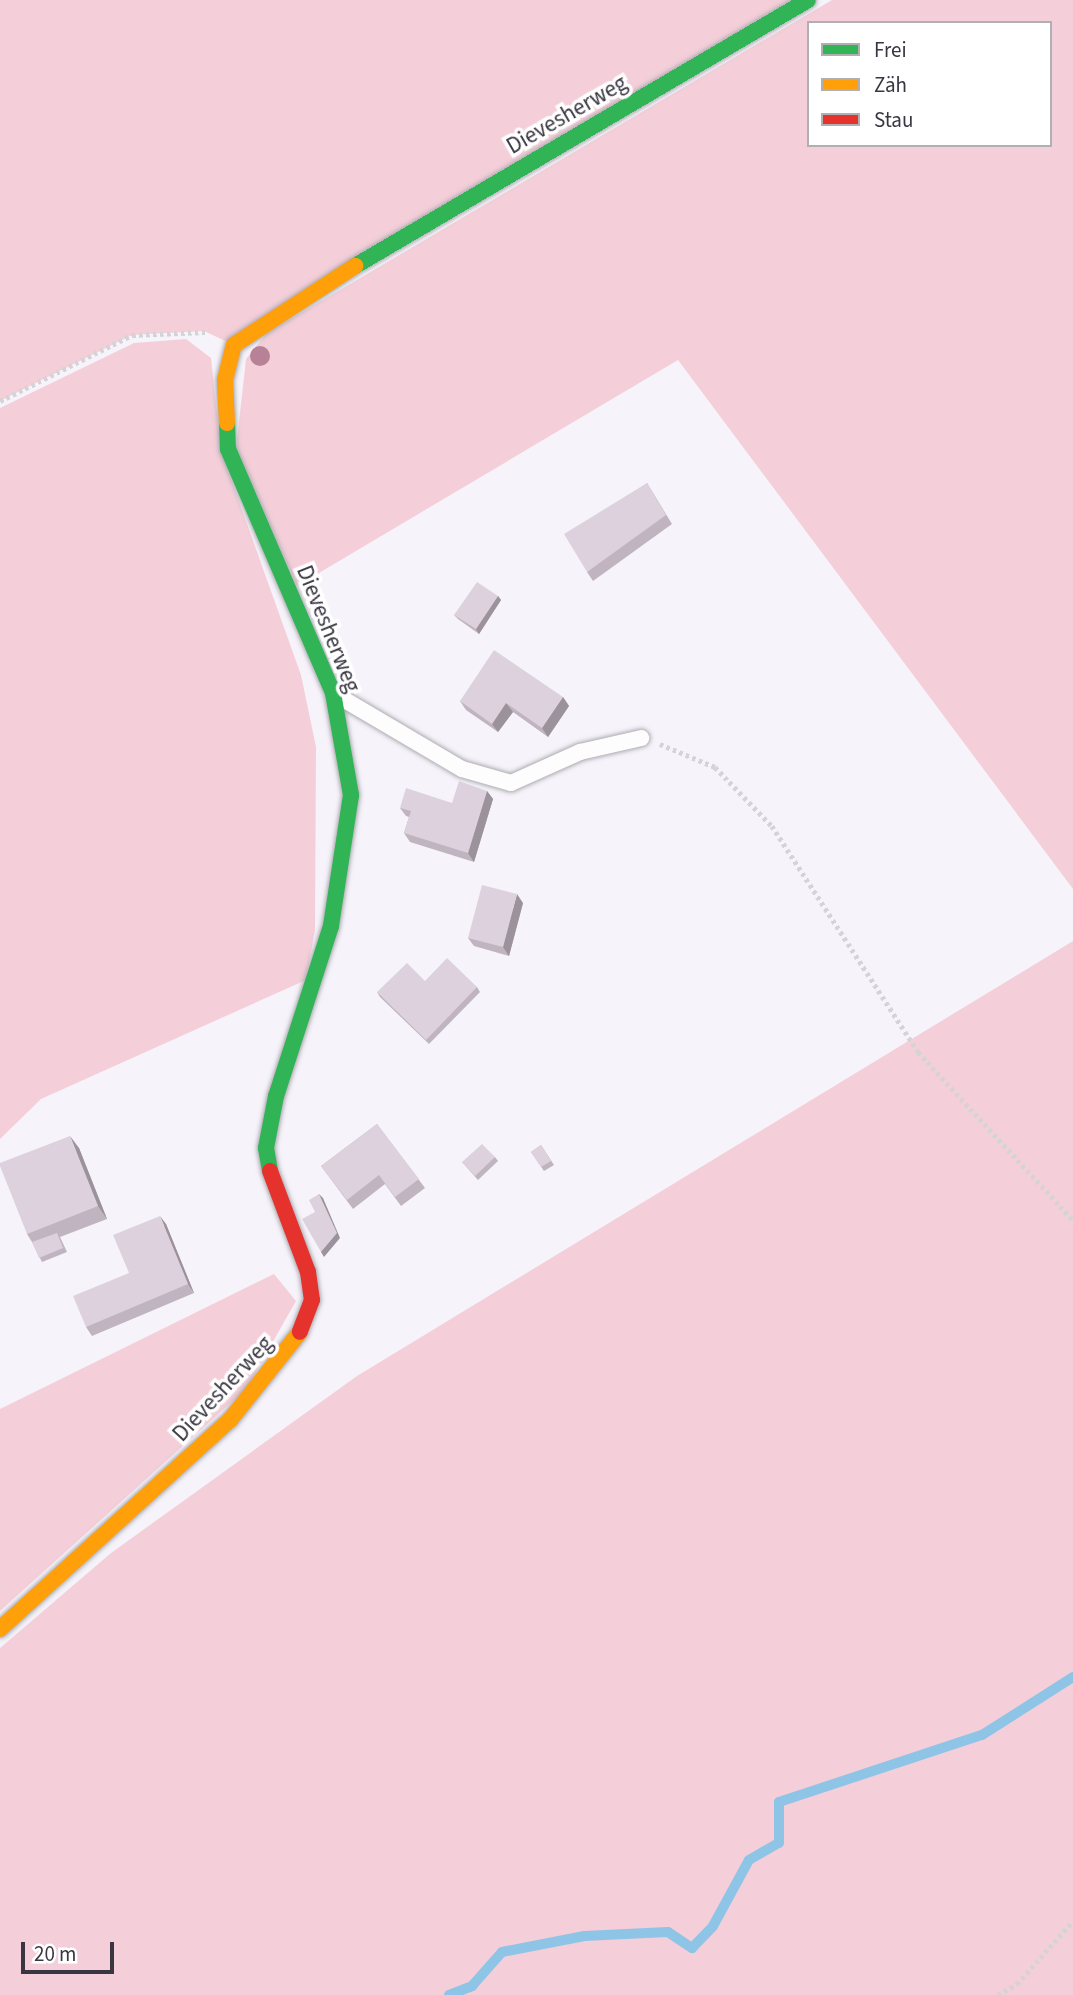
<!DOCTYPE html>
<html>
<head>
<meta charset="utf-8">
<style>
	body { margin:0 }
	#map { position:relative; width:1073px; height:1995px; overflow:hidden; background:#f6f4fa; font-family:"Source Sans 3",sans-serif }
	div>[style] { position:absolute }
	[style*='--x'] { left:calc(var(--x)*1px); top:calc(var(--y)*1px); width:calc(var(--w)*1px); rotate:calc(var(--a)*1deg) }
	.green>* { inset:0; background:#f4cfd9 }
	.stream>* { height:10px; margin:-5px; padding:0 5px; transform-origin:5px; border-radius:5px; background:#8ec5e6 }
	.path>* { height:4.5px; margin-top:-2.25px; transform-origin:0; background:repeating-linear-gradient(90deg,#d4d3d6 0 3.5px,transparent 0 7px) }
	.roads { filter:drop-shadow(0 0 2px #adabb2) drop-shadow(0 0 2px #adabb2) }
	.lane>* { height:16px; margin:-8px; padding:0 8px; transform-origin:8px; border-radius:8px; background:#fefdfe }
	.fast>* { height:16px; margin:-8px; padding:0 8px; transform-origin:8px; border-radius:8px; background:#30b455 }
	.slow>* { height:16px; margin:-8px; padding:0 8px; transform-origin:8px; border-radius:8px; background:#ff9f0a }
	.jam>* { height:16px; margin:-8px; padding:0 8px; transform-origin:8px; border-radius:8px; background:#e5322d }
	.trees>* { width:20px; height:20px; margin:-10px; border-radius:50%; background:#b88296 }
	.wall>* { inset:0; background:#bfb4bf }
	.shaded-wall>* { inset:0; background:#9b929b }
	.building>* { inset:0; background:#ded1de }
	span { translate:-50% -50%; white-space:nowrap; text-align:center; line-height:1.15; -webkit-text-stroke:7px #fff; paint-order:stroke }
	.street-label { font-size:23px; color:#393641 }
	.legend { position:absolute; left:807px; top:21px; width:245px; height:126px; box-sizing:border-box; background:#fff; border:2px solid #b0afb3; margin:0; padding:9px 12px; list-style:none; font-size:21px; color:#393641 }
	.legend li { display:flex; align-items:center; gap:14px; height:35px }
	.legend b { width:35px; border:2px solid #b0afb3 }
	.scale { position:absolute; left:21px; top:1942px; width:93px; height:32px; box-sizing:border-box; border:4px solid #393641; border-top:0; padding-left:9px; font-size:21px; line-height:24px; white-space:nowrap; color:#393641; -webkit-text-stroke:5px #fff; paint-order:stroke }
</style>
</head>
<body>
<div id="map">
	<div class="green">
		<i style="clip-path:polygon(0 0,791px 0,234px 345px,204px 331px,132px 335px,0 401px)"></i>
		<i style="clip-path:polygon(evenodd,832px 0,1073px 0,1073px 889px,678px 360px,297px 586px,236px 449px,246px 359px,267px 333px,832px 0,809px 23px,1050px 23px,1050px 145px,809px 145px,809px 23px)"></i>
		<i style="clip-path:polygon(186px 339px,211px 358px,221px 451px,301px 675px,316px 747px,315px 930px,306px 980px,41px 1099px,0 1139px,0 408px,134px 343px)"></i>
		<i style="clip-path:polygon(1073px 941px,1073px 1995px,0 1995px,0 1648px,111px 1553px,357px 1376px)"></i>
		<i style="clip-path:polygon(274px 1274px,296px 1301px,246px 1389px,0 1611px,0 1409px)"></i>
	</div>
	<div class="stream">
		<i style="--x:449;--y:1995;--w:25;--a:-21"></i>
		<i style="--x:472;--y:1986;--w:45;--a:-48.6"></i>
		<i style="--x:502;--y:1952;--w:84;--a:-11"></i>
		<i style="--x:584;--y:1936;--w:84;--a:-2.7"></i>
		<i style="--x:668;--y:1932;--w:29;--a:34"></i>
		<i style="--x:692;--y:1948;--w:30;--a:-46"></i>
		<i style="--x:713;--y:1926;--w:75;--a:-61.4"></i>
		<i style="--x:749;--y:1860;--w:34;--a:-30"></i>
		<i style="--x:779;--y:1843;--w:41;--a:-90"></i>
		<i style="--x:779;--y:1802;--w:214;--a:-18.3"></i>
		<i style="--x:982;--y:1735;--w:108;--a:-32.5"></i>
	</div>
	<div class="path">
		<i style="--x:0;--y:401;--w:148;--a:-26.6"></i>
		<i style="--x:132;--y:335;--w:73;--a:-2.4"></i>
		<i style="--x:660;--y:744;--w:60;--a:22.7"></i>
		<i style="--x:715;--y:767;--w:82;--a:46"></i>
		<i style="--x:772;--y:826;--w:269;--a:57.1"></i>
		<i style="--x:918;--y:1052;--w:229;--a:47.3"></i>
		<i style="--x:998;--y:1995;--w:22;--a:-30"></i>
		<i style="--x:1017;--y:1984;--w:84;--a:-48.4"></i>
	</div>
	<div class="roads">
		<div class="lane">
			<i style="--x:338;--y:696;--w:144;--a:30.5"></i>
			<i style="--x:462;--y:769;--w:51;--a:15.9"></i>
			<i style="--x:511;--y:783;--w:76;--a:-24.2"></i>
			<i style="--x:580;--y:752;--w:63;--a:-12.9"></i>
		</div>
		<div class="fast">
			<i style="--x:355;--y:266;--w:525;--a:-30.42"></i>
			<i style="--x:227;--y:423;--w:26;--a:88"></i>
			<i style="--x:228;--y:449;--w:266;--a:66.7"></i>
			<i style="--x:333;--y:693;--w:104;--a:80"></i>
			<i style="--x:351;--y:795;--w:133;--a:98.7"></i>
			<i style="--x:331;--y:926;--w:179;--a:107.9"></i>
			<i style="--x:276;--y:1096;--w:53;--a:100.9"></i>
			<i style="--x:266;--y:1148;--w:23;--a:80"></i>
		</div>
		<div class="slow">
			<i style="--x:227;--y:423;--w:43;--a:-92.7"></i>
			<i style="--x:225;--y:380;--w:36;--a:-76"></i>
			<i style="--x:234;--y:345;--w:145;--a:-33.1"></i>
			<i style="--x:0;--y:1629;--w:311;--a:-42.3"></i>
			<i style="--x:230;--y:1420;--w:112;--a:-51.5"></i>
		</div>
		<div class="jam">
			<i style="--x:270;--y:1171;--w:108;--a:69.4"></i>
			<i style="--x:308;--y:1272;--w:28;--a:82"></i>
			<i style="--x:312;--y:1300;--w:34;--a:111"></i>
		</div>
	</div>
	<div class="trees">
		<i style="left:260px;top:356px"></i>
	</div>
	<div class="wall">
		<i style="clip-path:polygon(647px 483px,672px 524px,593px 581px,587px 572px)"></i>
		<i style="clip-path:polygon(498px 596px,501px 600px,479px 634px,458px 619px,454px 615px)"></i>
		<i style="clip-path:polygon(563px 697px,569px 706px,548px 737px,513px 712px,498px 732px,466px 710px,460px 701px)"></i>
		<i style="clip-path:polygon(487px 791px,493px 799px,474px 862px,410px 842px,404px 833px,409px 817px,406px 816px,400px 808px,452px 803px)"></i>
		<i style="clip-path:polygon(523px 903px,509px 956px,474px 946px,468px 938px)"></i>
		<i style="clip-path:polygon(425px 981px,477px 987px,480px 992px,429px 1044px,380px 997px,377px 992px)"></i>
		<i style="clip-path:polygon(377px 1124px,425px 1188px,401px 1206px,385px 1184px,353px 1209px,321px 1166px)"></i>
		<i style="clip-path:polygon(541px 1145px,554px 1165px,544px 1171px,531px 1152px)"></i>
		<i style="clip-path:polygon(79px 1148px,107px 1219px,60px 1237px,67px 1252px,42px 1262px,32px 1242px,27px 1234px)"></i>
		<i style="clip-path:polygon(495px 1157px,498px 1161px,478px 1180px,462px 1162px)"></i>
		<i style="clip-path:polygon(166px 1224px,194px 1293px,92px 1336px,86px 1327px,129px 1273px)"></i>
	</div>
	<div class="shaded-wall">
		<i style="clip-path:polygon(498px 596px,501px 600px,479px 634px,476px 629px)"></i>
		<i style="clip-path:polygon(563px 697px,569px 706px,548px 737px,542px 728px)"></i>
		<i style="clip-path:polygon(506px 703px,513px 712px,498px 732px,492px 724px)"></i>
		<i style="clip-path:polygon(487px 791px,493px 799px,474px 862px,468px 853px)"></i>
		<i style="clip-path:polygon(517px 894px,523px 903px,509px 956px,503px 947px)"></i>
		<i style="clip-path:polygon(70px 1136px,79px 1148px,107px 1219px,98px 1206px)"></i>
		<i style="clip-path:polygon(319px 1194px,323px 1198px,340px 1238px,324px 1257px,321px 1252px)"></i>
		<i style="clip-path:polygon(160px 1216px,166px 1224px,194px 1293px,188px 1284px)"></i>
	</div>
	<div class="building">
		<i style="clip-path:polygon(647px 483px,666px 515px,587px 572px,564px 534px)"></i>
		<i style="clip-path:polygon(477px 582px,498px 596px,476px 629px,454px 615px)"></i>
		<i style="clip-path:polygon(494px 650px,563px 697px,542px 728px,506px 703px,492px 724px,460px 701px)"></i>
		<i style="clip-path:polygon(459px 781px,487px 791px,468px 853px,404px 833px,411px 811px,400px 808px,406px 788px,452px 803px)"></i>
		<i style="clip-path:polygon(482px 885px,517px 894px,503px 947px,468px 938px)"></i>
		<i style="clip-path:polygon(447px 958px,477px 987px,426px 1040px,377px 992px,407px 963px,425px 981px)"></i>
		<i style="clip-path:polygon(377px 1124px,419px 1179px,395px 1197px,379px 1175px,347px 1200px,321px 1166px)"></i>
		<i style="clip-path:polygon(70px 1136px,98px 1206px,27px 1234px,0 1166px,0 1163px)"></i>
		<i style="clip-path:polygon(482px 1144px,495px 1157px,475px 1176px,462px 1162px)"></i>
		<i style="clip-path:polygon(541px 1145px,551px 1161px,541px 1167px,531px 1152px)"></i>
		<i style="clip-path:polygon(319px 1194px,337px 1233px,321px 1252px,302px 1219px,315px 1212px,309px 1200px)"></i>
		<i style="clip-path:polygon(160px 1216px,188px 1284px,86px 1327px,73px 1296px,129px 1273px,113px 1235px)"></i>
		<i style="clip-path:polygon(57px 1233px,63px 1248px,39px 1258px,32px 1242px)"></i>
	</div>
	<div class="street-label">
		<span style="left:567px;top:115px;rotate:-30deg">Dievesherweg</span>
		<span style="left:328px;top:629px;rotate:68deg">Dievesherweg</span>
		<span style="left:223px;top:1389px;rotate:-47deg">Dievesherweg</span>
	</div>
	<ul class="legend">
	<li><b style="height:9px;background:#30b455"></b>Frei</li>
	<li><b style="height:9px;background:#ff9f0a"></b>Zäh</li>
	<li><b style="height:9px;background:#e5322d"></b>Stau</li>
	</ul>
	<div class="scale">20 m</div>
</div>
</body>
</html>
